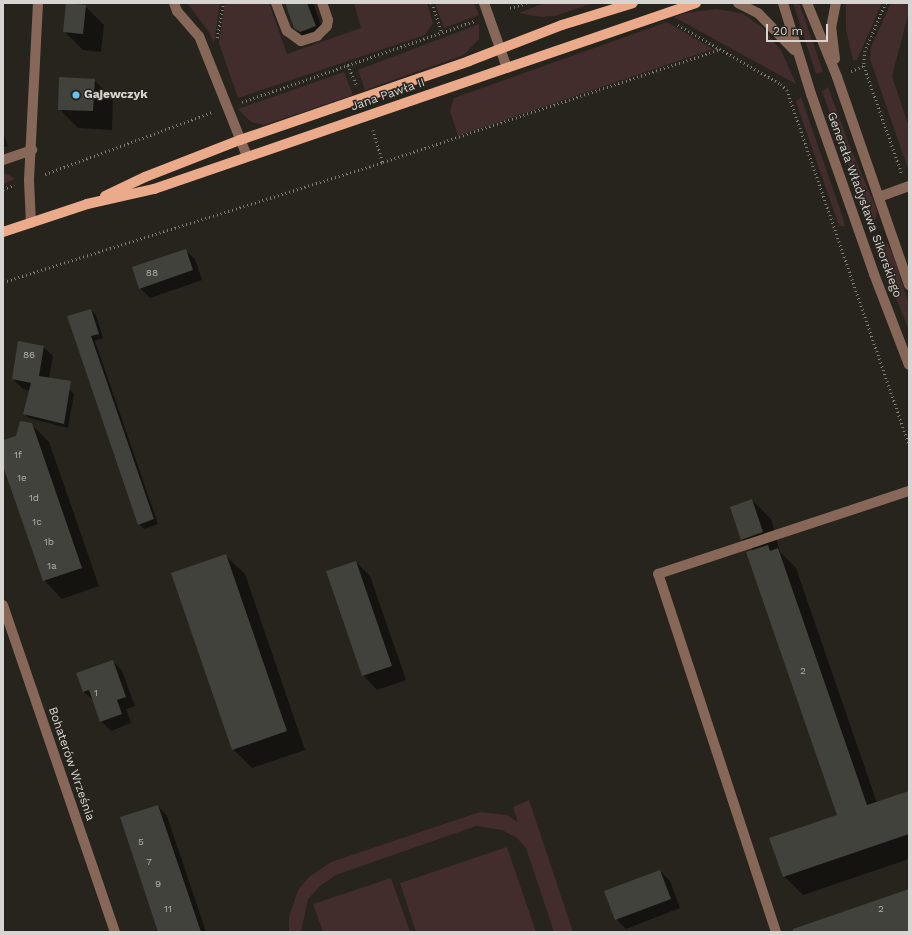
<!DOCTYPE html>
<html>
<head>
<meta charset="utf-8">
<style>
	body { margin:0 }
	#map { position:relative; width:912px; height:935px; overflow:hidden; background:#27241e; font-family:"Work Sans",sans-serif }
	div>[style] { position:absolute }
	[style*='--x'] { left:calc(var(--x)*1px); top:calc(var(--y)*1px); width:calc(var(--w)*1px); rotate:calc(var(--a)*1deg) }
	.green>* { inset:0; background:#422c2c }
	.shadow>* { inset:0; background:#0007 }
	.building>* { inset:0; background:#41423b }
	.path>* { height:2.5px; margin-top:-1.25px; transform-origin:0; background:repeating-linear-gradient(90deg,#7f7d78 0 1px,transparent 0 4px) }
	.minor>* { height:10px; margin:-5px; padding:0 5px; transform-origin:5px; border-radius:5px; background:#876858 }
	.major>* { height:10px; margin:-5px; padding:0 5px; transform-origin:5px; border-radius:5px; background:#ebab8b }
	.dots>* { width:11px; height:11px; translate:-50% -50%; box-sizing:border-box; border:2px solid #27241e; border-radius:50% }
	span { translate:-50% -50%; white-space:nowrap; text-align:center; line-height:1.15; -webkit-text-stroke:3px #27241e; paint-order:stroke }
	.number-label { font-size:10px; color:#b2b0ac }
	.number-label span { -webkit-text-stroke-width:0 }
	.poi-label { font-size:12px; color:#d7d5d1; font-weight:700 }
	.left { translate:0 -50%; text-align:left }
	.street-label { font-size:12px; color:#d7d5d1 }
	.frame { position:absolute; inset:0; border:4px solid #d7d5d1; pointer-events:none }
	.scale { position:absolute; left:766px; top:24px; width:62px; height:18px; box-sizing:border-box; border:2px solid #d7d5d1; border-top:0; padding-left:5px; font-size:12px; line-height:14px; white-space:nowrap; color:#d7d5d1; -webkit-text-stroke:3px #27241e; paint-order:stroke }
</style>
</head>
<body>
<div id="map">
	<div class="green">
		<i style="clip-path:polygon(187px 3px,220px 3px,214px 43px,209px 32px)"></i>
		<i style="clip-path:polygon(225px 3px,269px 3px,287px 54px,361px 28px,354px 3px,427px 3px,433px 23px,425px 35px,238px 98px,219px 43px)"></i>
		<i style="clip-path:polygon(435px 3px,474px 3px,479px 15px,444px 28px)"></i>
		<i style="clip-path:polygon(545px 3px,593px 3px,555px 16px,541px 17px,519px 13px)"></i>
		<i style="clip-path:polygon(793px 3px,800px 5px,823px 72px,816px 74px)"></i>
		<i style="clip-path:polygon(846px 3px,882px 3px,857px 60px,853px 60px,846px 30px)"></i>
		<i style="clip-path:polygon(891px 3px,909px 3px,909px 12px,892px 76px,909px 127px,909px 172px,870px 59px,871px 47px)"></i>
		<i style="clip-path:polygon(716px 9px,742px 13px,762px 27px,781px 50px,796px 84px,674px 17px,686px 13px)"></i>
		<i style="clip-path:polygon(667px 22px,713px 49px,458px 136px,450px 111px,454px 98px)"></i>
		<i style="clip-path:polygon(479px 24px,479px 39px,464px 55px,365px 90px,358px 70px)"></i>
		<i style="clip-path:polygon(344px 72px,353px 95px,264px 125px,251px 122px,238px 109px)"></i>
		<i style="clip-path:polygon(828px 87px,849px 144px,877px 210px,876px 219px,869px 224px,822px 91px)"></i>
		<i style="clip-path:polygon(801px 97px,842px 215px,845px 226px,839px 226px,796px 102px)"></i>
		<i style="clip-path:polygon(3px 173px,7px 174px,15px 179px,3px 184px)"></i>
		<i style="clip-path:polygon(878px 241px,887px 243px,893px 254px,909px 305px,909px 331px,875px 243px)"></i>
		<i style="clip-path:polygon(529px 800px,573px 932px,554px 932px,526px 848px,517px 838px,502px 830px,476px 826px,336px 875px,320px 886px,308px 899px,301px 932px,289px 932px,289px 917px,298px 890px,309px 877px,331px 862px,480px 812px,507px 815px,518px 822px,513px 807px)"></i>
		<i style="clip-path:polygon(507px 847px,536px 932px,416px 932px,400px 883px)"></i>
		<i style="clip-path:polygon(391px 878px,410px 932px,323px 932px,313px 904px)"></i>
	</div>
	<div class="shadow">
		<i style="clip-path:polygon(286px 3px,313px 3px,325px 36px,310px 41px,304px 37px,294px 27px)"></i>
		<i style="clip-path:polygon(85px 6px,104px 25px,101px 52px,83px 50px,64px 31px)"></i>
		<i style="clip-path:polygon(94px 80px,113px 99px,112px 130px,78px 128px,59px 109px)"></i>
		<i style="clip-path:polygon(3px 132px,8px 146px,3px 147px)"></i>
		<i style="clip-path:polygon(185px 250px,195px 259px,202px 280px,150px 298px,140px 288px)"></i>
		<i style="clip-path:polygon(91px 310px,96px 315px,103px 338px,95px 341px,158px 524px,144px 529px,139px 524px,68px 317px)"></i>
		<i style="clip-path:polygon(43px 347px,53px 356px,46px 394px,23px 389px,13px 379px)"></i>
		<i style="clip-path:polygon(69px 389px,74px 394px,68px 428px,29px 418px,25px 414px)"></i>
		<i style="clip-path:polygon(31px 424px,49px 442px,99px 586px,62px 599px,44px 580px)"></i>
		<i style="clip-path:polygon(752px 500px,771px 519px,780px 552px,796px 568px,877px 803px,909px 792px,909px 859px,803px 895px,784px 876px,838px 816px,753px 550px,742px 539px)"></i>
		<i style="clip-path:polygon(226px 556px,245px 574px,305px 750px,252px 768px,233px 749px)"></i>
		<i style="clip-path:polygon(356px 562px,370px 576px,406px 680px,377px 690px,363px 675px)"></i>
		<i style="clip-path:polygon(113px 661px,122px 671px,135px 706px,126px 709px,131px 723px,111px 731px,101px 721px,94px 701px,84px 692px,78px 674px)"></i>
		<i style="clip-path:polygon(158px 806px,167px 816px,206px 932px,159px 932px)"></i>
		<i style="clip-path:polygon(660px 871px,670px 881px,680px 908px,626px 929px,616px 919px)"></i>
	</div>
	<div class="building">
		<i style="clip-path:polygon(66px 3px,86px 5px,83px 34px,63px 32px)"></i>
		<i style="clip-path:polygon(285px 3px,307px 3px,316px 26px,300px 32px,294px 28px)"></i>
		<i style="clip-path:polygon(59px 77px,95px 79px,93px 111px,58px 110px)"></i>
		<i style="clip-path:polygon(186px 249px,193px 270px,139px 289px,132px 267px)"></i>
		<i style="clip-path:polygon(91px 309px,99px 334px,91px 336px,154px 519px,138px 525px,67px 316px)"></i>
		<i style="clip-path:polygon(18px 341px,44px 346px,39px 376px,71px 381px,64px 424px,23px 414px,31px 383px,12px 379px)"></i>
		<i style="clip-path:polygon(20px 421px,32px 423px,82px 568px,43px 581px,3px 466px,3px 440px,16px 436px)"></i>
		<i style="clip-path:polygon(752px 499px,763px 532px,741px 540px,730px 507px)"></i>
		<i style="clip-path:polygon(768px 545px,770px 551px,778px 548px,867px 805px,909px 791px,909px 834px,783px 877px,769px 838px,837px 815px,746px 552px)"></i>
		<i style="clip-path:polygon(226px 554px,287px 731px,232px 750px,171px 573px)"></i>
		<i style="clip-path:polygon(356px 561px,392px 666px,362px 676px,326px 571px)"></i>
		<i style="clip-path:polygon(113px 660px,126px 697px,117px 700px,122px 714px,100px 722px,89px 690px,83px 692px,76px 673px)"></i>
		<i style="clip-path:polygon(158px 805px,201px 932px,158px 932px,120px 817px)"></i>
		<i style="clip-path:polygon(660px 870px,671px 899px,615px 920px,604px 891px)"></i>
		<i style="clip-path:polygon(909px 889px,909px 932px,793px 932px,793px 929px)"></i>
	</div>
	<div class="path">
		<i style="--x:432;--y:3;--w:31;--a:71"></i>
		<i style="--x:886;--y:3;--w:52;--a:113.6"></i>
		<i style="--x:865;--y:51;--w:15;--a:94"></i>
		<i style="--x:864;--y:66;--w:114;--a:70.6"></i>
		<i style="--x:510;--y:8;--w:17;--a:-17"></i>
		<i style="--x:678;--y:25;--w:119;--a:29.8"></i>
		<i style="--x:781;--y:84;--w:8;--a:45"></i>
		<i style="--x:787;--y:90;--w:374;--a:71"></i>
		<i style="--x:217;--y:38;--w:36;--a:-80"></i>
		<i style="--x:348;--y:65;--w:21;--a:67"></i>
		<i style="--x:851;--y:71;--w:14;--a:-21"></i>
		<i style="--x:242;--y:102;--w:247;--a:-19.2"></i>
		<i style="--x:373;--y:130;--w:34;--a:73"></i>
		<i style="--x:45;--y:174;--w:179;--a:-20.3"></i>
		<i style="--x:3;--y:189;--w:12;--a:-20"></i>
		<i style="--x:3;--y:282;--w:398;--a:-17.5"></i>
		<i style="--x:383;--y:162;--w:355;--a:-18.5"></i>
	</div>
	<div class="minor">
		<i style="--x:174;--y:3;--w:9;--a:69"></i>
		<i style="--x:177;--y:11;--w:33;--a:49"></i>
		<i style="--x:199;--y:36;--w:129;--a:68.2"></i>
		<i style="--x:276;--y:3;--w:30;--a:69"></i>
		<i style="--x:287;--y:31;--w:17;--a:36"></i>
		<i style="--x:301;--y:41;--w:17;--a:-17"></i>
		<i style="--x:317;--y:36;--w:14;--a:-45"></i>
		<i style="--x:327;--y:26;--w:6;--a:-81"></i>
		<i style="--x:328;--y:20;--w:18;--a:-109"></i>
		<i style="--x:484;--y:3;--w:69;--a:70.5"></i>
		<i style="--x:738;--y:3;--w:22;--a:27"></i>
		<i style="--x:758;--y:13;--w:52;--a:45.8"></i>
		<i style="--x:783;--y:3;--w:95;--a:72.9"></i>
		<i style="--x:811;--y:94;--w:191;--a:70.7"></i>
		<i style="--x:874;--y:274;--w:97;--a:69"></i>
		<i style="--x:807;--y:3;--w:80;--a:67.9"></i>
		<i style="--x:837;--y:77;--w:220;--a:70.9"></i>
		<i style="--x:835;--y:59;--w:31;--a:-97"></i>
		<i style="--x:831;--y:28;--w:25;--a:-79"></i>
		<i style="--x:3;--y:160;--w:31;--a:-19"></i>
		<i style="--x:879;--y:197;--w:32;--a:-20"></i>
		<i style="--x:31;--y:223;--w:43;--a:-92.7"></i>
		<i style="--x:29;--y:180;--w:177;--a:-87.1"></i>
		<i style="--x:3;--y:605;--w:346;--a:71.1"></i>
		<i style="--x:776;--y:932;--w:377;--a:-108.2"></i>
		<i style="--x:658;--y:574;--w:264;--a:-18.3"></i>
	</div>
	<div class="major">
		<i style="--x:105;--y:196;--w:44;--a:-25.4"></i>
		<i style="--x:145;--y:177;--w:102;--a:-21.3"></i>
		<i style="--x:240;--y:140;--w:242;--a:-19"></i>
		<i style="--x:469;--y:61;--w:100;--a:-21.2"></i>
		<i style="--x:562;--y:25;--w:74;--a:-17.2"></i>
		<i style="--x:3;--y:232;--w:89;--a:-18.4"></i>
		<i style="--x:87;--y:204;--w:69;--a:-12.6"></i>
		<i style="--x:154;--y:189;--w:573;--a:-18.94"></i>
	</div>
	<div class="dots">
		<i style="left:76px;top:95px;background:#67c4f0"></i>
	</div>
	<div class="number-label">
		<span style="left:152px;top:273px">88</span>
		<span style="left:29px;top:355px">86</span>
		<span style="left:18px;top:455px">1f</span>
		<span style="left:22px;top:478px">1e</span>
		<span style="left:34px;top:498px">1d</span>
		<span style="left:37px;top:522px">1c</span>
		<span style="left:49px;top:542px">1b</span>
		<span style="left:52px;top:566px">1a</span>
		<span style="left:803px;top:671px">2</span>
		<span style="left:96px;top:693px">1</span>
		<span style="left:141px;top:842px">5</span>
		<span style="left:149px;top:862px">7</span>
		<span style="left:158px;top:884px">9</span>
		<span style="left:168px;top:909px">11</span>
		<span style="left:881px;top:909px">2</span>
	</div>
	<div class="poi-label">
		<span class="left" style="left:84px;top:95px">Gajewczyk</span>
	</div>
	<div class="street-label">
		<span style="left:388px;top:95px;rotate:-19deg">Jana Pawła II</span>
		<span style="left:864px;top:205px;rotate:70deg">Generała Władysława Sikorskiego</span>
		<span style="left:71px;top:764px;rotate:71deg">Bohaterów Września</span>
	</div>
	<div class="frame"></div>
	<div class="scale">20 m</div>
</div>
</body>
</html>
